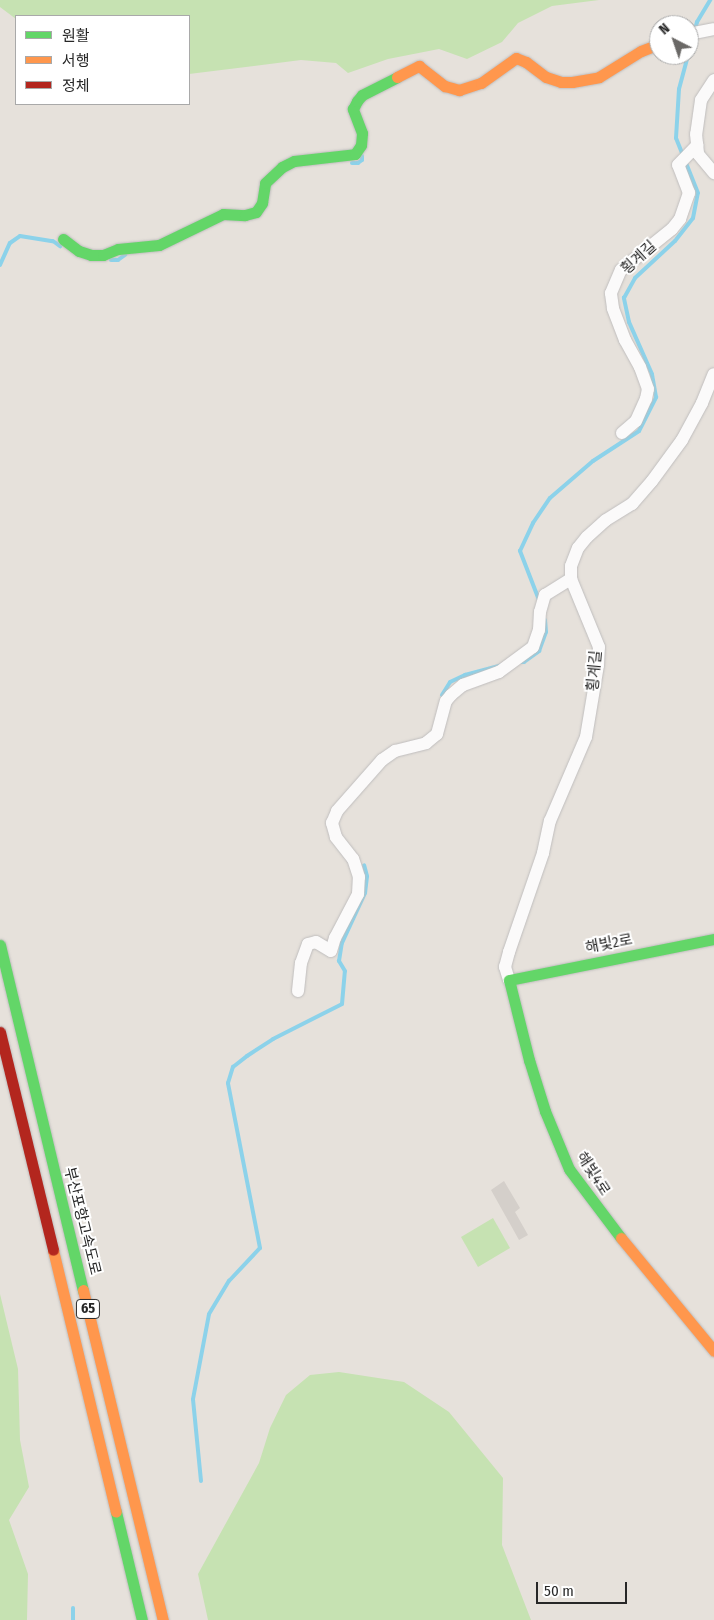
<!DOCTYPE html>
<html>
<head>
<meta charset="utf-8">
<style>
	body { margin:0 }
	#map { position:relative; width:714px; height:1620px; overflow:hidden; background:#e6e1db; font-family:"Fira Sans Condensed","Noto Sans KR",sans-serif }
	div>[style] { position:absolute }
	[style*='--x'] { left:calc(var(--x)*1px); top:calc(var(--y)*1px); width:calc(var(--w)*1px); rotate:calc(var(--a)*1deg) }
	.green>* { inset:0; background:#c6e2b2 }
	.plaza>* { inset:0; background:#d4cfca }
	.stream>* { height:4px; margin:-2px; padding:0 2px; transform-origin:2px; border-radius:2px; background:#8cd2ea }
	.roads { filter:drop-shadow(0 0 1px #bfbdbd) drop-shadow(0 0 1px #bfbdbd) }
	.street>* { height:12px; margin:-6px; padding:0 6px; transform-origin:6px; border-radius:6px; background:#fbfafa }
	.fast>* { height:11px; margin:-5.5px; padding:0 5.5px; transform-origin:5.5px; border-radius:5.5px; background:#63d668 }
	.slow>* { height:11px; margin:-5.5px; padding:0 5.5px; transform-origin:5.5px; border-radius:5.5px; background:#ff974d }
	.jam>* { height:11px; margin:-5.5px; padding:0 5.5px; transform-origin:5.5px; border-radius:5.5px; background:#b3261e }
	span { translate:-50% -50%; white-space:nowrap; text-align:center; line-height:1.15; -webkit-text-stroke:4px #fff; paint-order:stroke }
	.shield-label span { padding:1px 4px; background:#fff; border:1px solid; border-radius:4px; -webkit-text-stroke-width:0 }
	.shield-label { font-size:14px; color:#272727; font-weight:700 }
	.street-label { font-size:15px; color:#272727 }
	.legend { position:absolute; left:15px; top:15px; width:175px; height:90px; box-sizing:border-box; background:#fff; border:1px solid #a9a9a9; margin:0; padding:6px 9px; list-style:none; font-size:15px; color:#272727 }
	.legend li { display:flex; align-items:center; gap:10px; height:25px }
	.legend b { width:25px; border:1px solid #a9a9a9 }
	.north { position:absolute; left:649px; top:15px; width:50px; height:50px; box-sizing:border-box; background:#fff; border:1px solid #a9a9a9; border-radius:50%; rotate:319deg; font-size:14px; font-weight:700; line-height:20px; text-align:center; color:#272727 }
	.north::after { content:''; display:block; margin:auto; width:18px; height:22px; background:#6a6866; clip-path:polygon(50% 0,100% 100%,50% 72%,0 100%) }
	.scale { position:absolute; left:536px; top:1582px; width:91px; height:22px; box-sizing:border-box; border:2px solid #272727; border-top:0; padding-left:6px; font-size:15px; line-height:18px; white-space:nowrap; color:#272727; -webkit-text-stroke:4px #fff; paint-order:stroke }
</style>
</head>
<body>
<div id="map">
	<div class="green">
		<i style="clip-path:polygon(0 0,599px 0,552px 6px,518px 23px,502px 42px,467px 59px,439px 49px,388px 59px,348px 73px,336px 63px,301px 60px,189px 74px,189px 16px,16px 16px,16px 19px,0 7px)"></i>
		<i style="clip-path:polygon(493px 1218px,510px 1248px,478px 1267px,461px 1237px)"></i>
		<i style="clip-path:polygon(0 1294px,18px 1369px,20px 1440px,29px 1487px,9px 1520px,28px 1574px,27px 1620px,0 1620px)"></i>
		<i style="clip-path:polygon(339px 1372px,404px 1382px,449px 1412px,503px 1478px,502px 1545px,531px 1620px,208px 1620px,198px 1574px,259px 1463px,270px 1428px,286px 1395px,310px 1375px)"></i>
	</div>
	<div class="plaza">
		<i style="clip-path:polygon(504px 1181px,520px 1208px,515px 1212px,528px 1235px,519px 1240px,491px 1190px)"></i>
	</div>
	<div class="stream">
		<i style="--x:689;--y:50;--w:29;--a:-74"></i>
		<i style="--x:697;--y:22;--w:26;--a:-59"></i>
		<i style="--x:352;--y:163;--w:6;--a:0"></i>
		<i style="--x:358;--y:163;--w:5;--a:-37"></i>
		<i style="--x:362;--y:160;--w:4;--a:-90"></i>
		<i style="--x:111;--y:260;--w:7;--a:0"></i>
		<i style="--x:118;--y:260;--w:9;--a:-36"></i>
		<i style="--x:0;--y:265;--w:24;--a:-66"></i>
		<i style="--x:10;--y:243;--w:12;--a:-35"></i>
		<i style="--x:20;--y:236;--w:33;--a:9"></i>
		<i style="--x:53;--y:241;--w:9;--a:36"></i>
		<i style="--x:539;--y:600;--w:53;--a:-111.2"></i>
		<i style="--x:520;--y:551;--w:31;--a:-65"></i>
		<i style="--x:533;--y:523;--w:30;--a:-56"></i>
		<i style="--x:550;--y:498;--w:57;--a:-40.7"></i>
		<i style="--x:593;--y:461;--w:55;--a:-33.1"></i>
		<i style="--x:639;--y:431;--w:38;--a:-63"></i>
		<i style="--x:656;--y:397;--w:23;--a:-100"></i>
		<i style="--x:652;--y:374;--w:57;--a:-113.9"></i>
		<i style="--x:629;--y:322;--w:25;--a:-102"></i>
		<i style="--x:624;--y:298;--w:23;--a:-61"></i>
		<i style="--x:635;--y:278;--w:54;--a:-42.8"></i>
		<i style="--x:675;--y:241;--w:29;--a:-52"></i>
		<i style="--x:693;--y:218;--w:25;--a:-79"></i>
		<i style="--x:698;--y:193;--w:59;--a:-111.8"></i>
		<i style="--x:676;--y:138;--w:49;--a:-86.5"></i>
		<i style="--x:679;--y:89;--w:35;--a:-75"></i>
		<i style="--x:519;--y:662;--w:5;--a:0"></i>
		<i style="--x:524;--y:662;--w:19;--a:-36"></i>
		<i style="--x:539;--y:651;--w:20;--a:-70"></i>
		<i style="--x:546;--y:632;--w:12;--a:-95"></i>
		<i style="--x:442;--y:695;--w:15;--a:-58"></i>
		<i style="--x:450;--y:682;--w:17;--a:-25"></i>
		<i style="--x:465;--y:675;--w:38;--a:-15"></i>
		<i style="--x:201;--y:1481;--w:82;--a:-95.6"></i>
		<i style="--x:193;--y:1399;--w:86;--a:-79.3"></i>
		<i style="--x:209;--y:1314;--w:39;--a:-59"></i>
		<i style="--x:229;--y:1281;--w:45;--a:-46.8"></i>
		<i style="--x:260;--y:1248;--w:168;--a:-101"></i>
		<i style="--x:228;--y:1083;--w:17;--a:-73"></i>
		<i style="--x:233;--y:1067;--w:18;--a:-38"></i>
		<i style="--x:247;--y:1056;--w:31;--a:-33"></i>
		<i style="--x:273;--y:1039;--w:77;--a:-26.9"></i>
		<i style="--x:342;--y:1004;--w:33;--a:-85"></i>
		<i style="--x:345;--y:971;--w:12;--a:-121"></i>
		<i style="--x:339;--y:961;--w:18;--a:-81"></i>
		<i style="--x:342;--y:943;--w:55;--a:-65.3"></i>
		<i style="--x:365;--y:893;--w:17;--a:-83"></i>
		<i style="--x:367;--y:876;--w:11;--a:-105"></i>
		<i style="--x:73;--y:1608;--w:12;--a:90"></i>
	</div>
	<div class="roads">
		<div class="street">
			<i style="--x:689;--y:34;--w:25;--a:-11"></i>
			<i style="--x:714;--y:80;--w:24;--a:123"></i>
			<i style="--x:701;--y:100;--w:34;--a:98"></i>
			<i style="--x:696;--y:134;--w:20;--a:84"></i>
			<i style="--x:698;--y:154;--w:25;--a:50"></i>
			<i style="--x:622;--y:433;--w:18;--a:-41"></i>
			<i style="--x:636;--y:421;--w:24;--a:-66"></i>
			<i style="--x:646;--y:399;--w:10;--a:-79"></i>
			<i style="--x:648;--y:389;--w:23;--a:-110"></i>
			<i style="--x:640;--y:367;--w:31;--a:-119"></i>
			<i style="--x:625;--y:340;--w:34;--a:-111"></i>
			<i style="--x:613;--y:308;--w:15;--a:-98"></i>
			<i style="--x:611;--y:293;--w:25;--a:-67"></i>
			<i style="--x:621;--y:270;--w:65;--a:-38.8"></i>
			<i style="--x:672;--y:229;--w:13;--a:-51"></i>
			<i style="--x:680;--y:219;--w:28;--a:-71"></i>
			<i style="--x:689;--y:193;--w:30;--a:-111"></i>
			<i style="--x:678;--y:165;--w:28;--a:-46"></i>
			<i style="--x:509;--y:980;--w:14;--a:-107"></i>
			<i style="--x:505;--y:967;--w:16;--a:-75"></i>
			<i style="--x:509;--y:952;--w:105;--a:-71"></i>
			<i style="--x:543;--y:853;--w:33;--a:-78"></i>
			<i style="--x:550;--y:821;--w:91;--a:-66.8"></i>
			<i style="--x:586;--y:737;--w:73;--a:-80.5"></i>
			<i style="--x:598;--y:665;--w:18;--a:-87"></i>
			<i style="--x:599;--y:647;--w:74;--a:-112.4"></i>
			<i style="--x:571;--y:579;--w:13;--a:-90"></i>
			<i style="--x:571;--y:566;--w:19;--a:-69"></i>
			<i style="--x:578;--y:548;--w:14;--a:-51"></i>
			<i style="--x:587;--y:537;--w:25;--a:-42"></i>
			<i style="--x:606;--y:520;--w:31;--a:-32"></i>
			<i style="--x:632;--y:504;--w:30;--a:-49"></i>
			<i style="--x:652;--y:481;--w:51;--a:-53.8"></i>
			<i style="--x:682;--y:440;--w:42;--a:-61.6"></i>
			<i style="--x:702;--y:403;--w:31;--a:-68"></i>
			<i style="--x:298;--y:991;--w:28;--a:-84"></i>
			<i style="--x:301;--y:963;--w:20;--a:-70"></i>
			<i style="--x:308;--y:944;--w:8;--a:-14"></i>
			<i style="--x:316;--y:942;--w:17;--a:31"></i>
			<i style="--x:331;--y:951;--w:14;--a:-73"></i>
			<i style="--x:335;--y:938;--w:50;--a:-62.4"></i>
			<i style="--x:358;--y:894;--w:17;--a:-87"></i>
			<i style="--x:359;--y:877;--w:19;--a:-108"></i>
			<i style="--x:353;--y:859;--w:28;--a:-128"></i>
			<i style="--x:336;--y:837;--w:15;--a:-106"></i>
			<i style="--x:332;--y:823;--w:13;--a:-67"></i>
			<i style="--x:337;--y:811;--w:68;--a:-48.6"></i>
			<i style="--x:382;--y:760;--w:16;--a:-35"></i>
			<i style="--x:395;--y:751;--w:32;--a:-14"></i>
			<i style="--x:426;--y:743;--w:14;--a:-39"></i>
			<i style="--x:437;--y:734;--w:34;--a:-75"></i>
			<i style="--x:446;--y:701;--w:8;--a:-50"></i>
			<i style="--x:451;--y:695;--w:16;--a:-40"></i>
			<i style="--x:463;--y:685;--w:38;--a:-20"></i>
			<i style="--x:499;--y:672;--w:42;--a:-36.3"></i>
			<i style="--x:533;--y:647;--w:18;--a:-71"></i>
			<i style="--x:539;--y:630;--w:18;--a:-87"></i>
			<i style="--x:540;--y:612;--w:18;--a:-74"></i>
			<i style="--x:545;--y:595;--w:31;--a:-32"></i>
		</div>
		<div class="fast">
			<i style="--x:63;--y:239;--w:20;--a:37"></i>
			<i style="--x:79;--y:251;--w:13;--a:18"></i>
			<i style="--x:91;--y:255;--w:12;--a:0"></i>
			<i style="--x:103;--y:255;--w:16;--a:-22"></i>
			<i style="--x:118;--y:249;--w:41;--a:-5.6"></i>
			<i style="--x:159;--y:245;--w:71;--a:-25.8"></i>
			<i style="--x:223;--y:214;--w:22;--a:3"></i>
			<i style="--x:245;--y:215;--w:11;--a:-15"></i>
			<i style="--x:256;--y:212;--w:11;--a:-56"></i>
			<i style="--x:262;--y:203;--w:20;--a:-81"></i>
			<i style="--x:265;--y:183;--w:23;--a:-43"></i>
			<i style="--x:282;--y:167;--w:13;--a:-27"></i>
			<i style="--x:294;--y:161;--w:61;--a:-6.5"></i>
			<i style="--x:355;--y:154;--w:11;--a:-56"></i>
			<i style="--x:361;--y:145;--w:12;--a:-85"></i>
			<i style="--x:362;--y:133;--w:26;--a:-111"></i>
			<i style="--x:353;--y:109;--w:9;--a:-63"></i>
			<i style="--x:357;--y:101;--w:8;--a:-50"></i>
			<i style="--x:362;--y:95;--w:39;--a:-27"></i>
			<i style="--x:0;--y:945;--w:355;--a:76.5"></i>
			<i style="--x:621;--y:1238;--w:86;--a:-127"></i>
			<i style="--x:569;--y:1169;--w:63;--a:-112.5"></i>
			<i style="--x:545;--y:1111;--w:53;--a:-107.4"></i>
			<i style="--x:529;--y:1060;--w:82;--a:-104"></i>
			<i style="--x:509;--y:980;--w:209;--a:-11.3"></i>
			<i style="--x:116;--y:1512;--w:111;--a:76.5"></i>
		</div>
		<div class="slow">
			<i style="--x:397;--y:77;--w:25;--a:-27"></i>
			<i style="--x:419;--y:66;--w:33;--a:38"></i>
			<i style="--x:445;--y:86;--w:15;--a:16"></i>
			<i style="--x:459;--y:90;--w:23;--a:-18"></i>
			<i style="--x:481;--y:83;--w:43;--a:-35.5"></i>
			<i style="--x:516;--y:58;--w:11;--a:22"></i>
			<i style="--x:526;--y:62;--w:25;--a:37"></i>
			<i style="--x:546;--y:77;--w:16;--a:18"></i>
			<i style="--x:561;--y:82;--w:11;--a:0"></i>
			<i style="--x:572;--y:82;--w:27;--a:-10"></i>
			<i style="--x:599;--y:77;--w:49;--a:-31.8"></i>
			<i style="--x:641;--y:51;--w:19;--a:-21"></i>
			<i style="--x:621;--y:1238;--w:146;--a:50.5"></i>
			<i style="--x:53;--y:1250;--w:269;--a:76.5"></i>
			<i style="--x:83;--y:1290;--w:340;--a:76.4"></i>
		</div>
		<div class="jam">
			<i style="--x:0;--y:1032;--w:224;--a:76.3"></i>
		</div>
	</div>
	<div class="shield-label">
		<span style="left:88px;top:1309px">65</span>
	</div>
	<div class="street-label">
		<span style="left:639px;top:258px;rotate:-42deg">횡계길</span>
		<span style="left:595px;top:671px;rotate:-85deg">횡계길</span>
		<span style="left:609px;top:944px;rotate:-11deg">해빛2로</span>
		<span style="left:593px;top:1174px;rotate:57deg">해빛4로</span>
		<span style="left:82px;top:1221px;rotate:76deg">부산포항고속도로</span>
	</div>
	<ul class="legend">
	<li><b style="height:6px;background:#63d668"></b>원활</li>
	<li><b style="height:6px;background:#ff974d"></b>서행</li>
	<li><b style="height:6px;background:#b3261e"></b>정체</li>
	</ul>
	<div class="north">N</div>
	<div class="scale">50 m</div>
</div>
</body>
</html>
